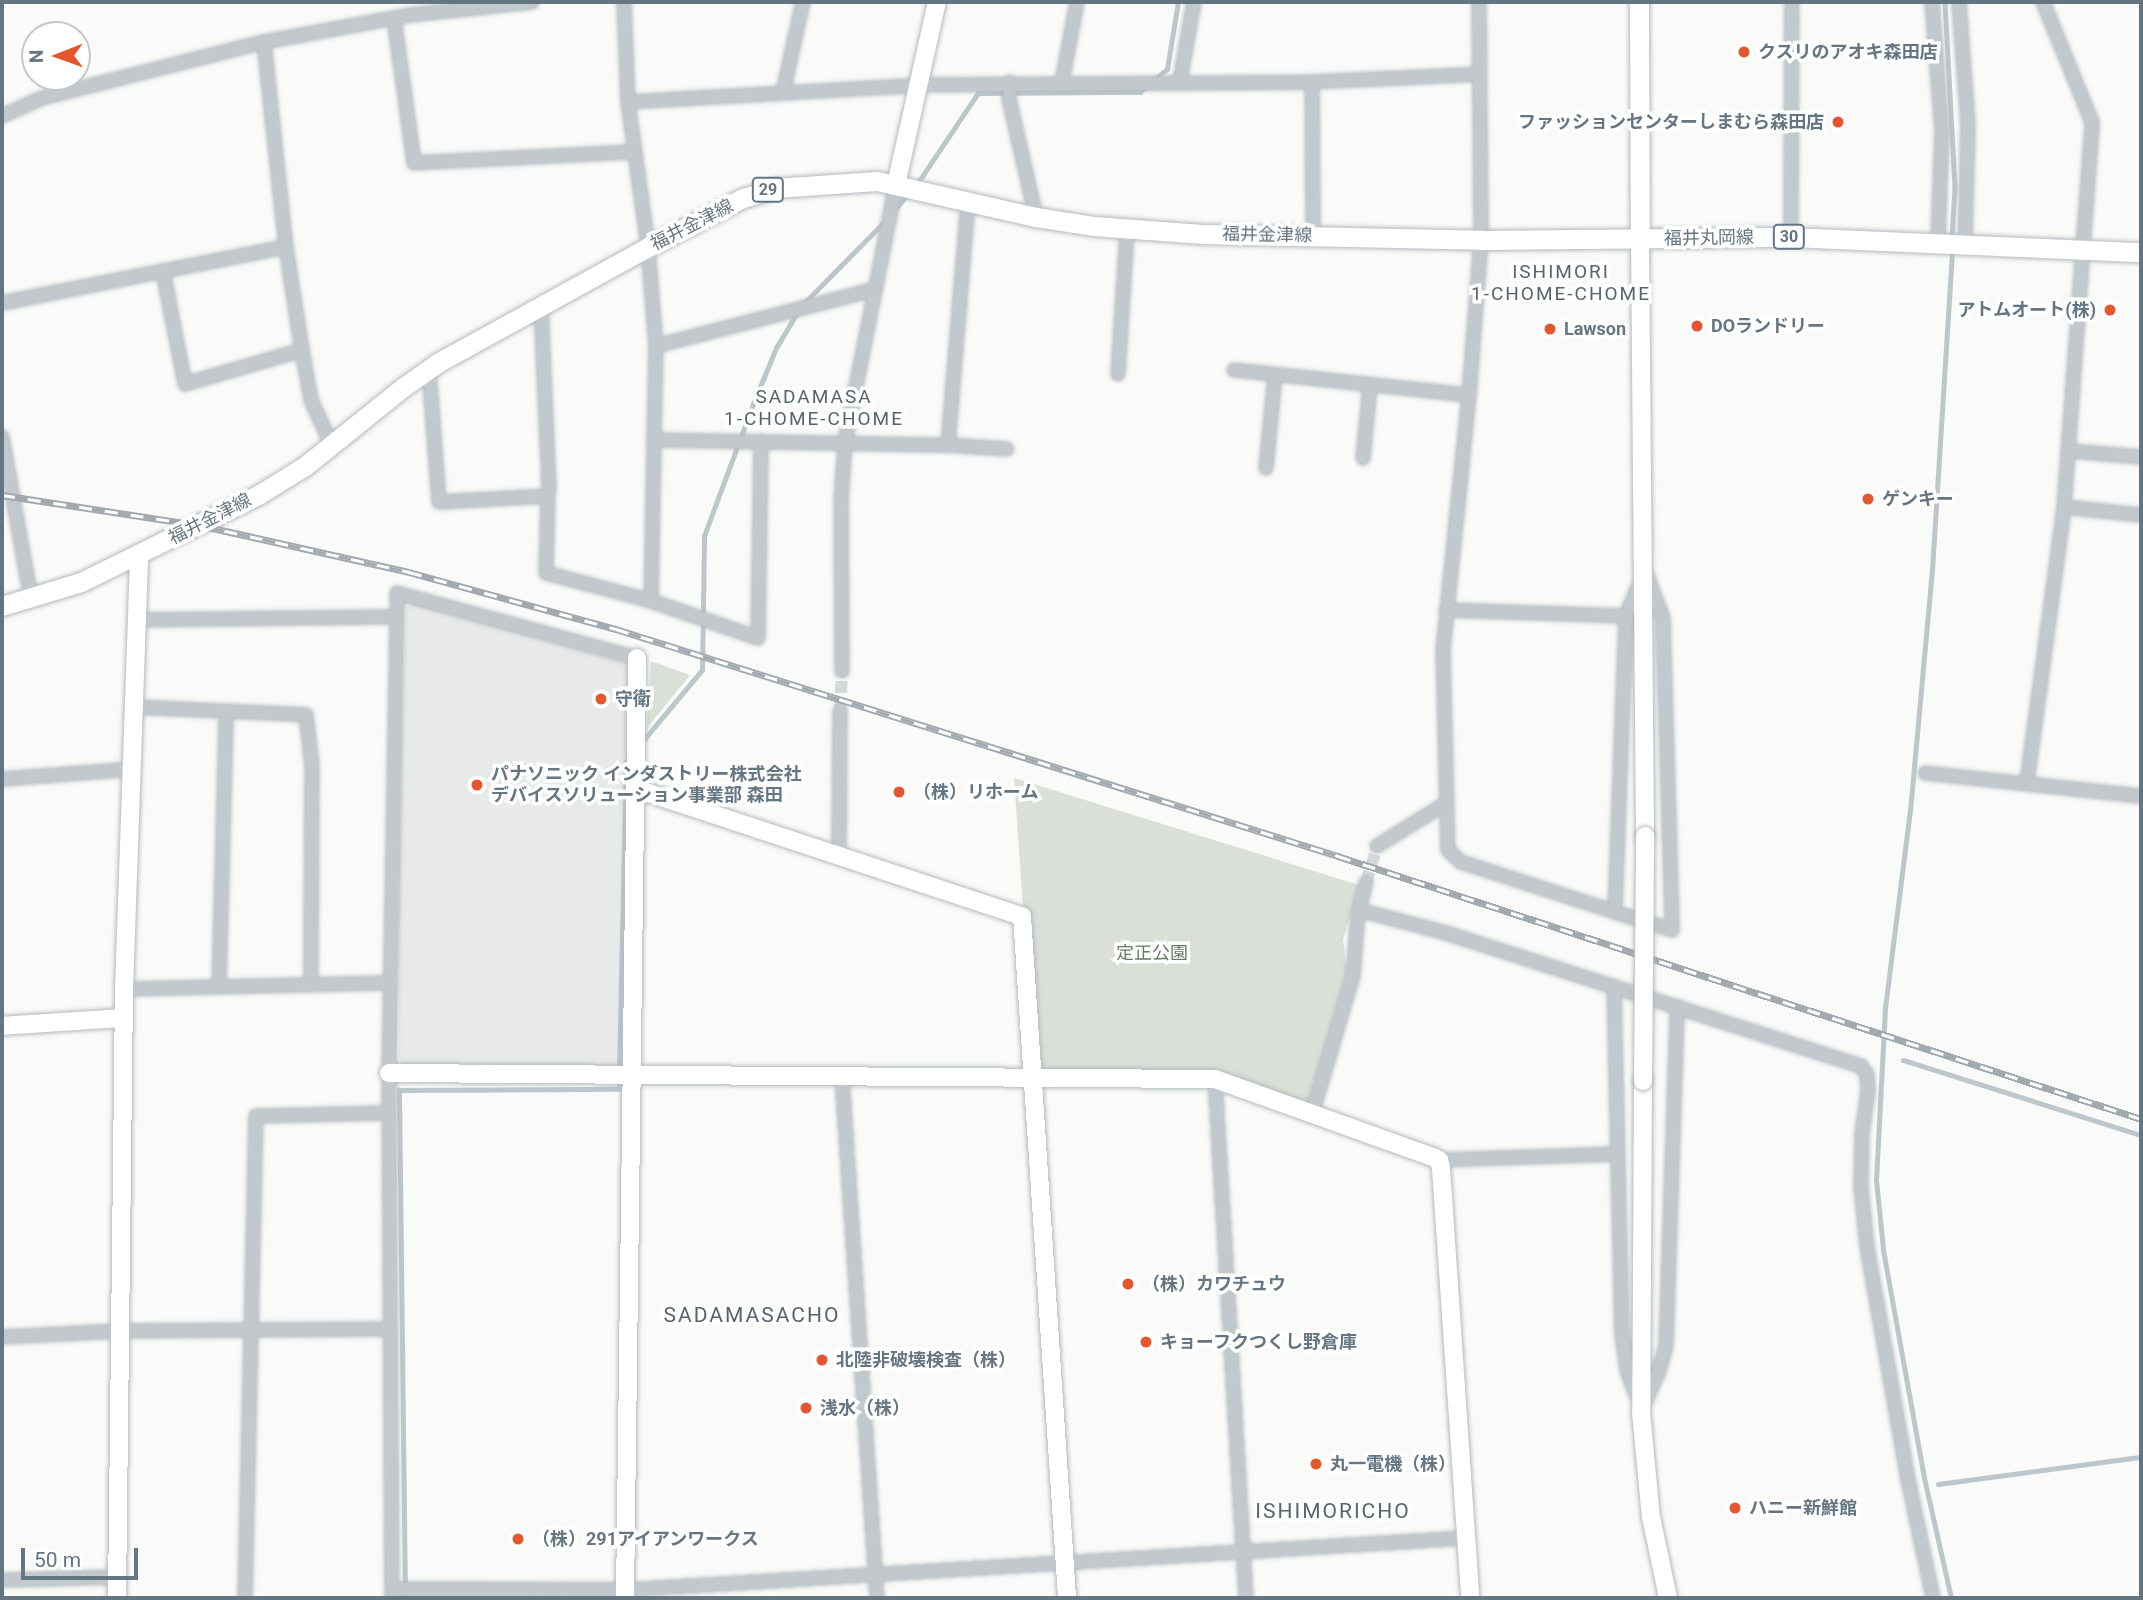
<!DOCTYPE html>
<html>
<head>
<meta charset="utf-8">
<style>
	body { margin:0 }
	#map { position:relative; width:2143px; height:1600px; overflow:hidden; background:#fafaf8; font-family:Roboto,"Noto Sans JP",sans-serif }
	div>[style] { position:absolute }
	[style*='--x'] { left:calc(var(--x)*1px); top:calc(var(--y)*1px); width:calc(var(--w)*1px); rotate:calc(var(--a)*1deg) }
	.built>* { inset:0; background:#e8e9e9 }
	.green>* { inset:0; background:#dadfd7 }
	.stream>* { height:4.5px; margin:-2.25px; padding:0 2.25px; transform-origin:2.25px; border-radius:2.25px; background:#bbc7cb }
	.street-tunnel>* { height:12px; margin-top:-6px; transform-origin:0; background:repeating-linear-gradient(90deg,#d5d9db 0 12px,transparent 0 18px) }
	.roads { filter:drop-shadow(0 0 2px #b3babf) drop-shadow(0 0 2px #b3babf) }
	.street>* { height:12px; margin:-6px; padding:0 6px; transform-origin:6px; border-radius:6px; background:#c3c8cc }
	.secondary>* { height:18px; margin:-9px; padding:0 9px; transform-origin:9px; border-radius:9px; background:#fff }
	.primary>* { height:19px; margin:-9.5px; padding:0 9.5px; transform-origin:9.5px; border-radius:9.5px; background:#fff }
	.rail>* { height:7px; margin-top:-3.5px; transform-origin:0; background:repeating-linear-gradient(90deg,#fff 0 13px,#a2aab0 0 26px); box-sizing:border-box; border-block:2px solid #a2aab0 }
	.bridges { filter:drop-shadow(0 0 2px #b3babf) drop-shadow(0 0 2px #b3babf) }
	.secondary-bridge>* { height:18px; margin:-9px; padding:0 9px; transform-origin:9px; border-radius:9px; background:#fff }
	.dots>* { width:19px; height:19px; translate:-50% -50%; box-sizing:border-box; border:4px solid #fff; border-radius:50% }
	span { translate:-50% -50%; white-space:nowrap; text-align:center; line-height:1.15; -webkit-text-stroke:7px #fff; paint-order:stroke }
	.shield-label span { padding:2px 5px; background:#fff; border:2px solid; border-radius:5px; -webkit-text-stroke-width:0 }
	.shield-label { font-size:16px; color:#657683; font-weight:700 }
	.poi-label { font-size:18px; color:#657683; font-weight:700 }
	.left { translate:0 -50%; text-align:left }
	.right { translate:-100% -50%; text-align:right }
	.street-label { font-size:18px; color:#657683 }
	.park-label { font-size:18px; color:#687a64 }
	.neighbourhood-label { font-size:19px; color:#57646e; letter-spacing:2px }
	.quarter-label { font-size:21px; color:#57646e; letter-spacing:2px }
	.frame { position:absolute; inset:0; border:4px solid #657683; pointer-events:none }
	.north { position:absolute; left:21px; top:21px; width:70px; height:70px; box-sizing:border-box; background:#fff; border:2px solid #c1c8cd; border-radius:50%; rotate:269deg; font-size:19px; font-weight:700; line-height:28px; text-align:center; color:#657683 }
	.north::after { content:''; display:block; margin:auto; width:24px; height:32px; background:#e4572e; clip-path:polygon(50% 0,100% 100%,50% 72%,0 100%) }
	.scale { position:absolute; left:21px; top:1548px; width:117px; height:32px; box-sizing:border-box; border:4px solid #657683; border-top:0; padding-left:9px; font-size:21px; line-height:24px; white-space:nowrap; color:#657683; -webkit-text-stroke:5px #fff; paint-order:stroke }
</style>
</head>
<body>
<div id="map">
	<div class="built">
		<i style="clip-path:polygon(413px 601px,626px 663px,630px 669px,624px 1061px,619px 1066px,403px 1064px,399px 1058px,399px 868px,406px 608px)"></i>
	</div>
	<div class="green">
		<i style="clip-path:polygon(651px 661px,690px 675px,647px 728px)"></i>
		<i style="clip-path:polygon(1014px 778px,1359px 885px,1343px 940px,1347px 972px,1306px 1112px,1215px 1079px,1035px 1079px)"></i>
	</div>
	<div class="stream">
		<i style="--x:1945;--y:2;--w:186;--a:86.9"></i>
		<i style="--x:1955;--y:188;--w:50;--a:93.4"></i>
		<i style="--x:1154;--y:80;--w:17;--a:-40"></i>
		<i style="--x:1167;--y:69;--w:68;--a:-80.7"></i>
		<i style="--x:917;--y:184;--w:110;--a:-56.2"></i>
		<i style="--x:978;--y:93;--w:162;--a:-0.4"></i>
		<i style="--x:1140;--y:92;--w:9;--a:-41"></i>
		<i style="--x:896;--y:208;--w:20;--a:-49"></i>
		<i style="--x:804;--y:303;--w:117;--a:-45.3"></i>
		<i style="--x:641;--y:743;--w:95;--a:-50.1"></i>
		<i style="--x:702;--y:670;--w:134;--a:-89.1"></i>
		<i style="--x:704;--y:536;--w:141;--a:-69.6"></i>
		<i style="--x:753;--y:404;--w:61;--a:-67.7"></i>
		<i style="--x:776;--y:348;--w:41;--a:-59"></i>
		<i style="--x:1903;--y:1060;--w:250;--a:17.5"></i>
		<i style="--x:619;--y:1070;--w:308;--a:-88.7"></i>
		<i style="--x:626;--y:762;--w:5;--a:-53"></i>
		<i style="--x:1938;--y:1484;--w:205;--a:-7.6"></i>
		<i style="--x:405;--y:1598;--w:508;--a:-90.68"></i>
		<i style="--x:399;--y:1090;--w:220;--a:-0.3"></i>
		<i style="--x:619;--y:1089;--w:10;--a:-90"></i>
		<i style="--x:1951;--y:1598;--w:123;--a:-102.7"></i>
		<i style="--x:1924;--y:1478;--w:233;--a:-100.2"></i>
		<i style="--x:1883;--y:1249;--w:69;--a:-95.8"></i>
		<i style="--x:1876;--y:1180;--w:172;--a:-87"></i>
		<i style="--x:1885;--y:1008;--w:199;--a:-82.8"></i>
		<i style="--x:1910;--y:811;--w:242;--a:-84.8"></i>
		<i style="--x:1932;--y:570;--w:320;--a:-86.4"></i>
	</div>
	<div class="street-tunnel">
		<i style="--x:840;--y:711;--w:40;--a:-87.1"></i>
		<i style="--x:1366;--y:883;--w:39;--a:-73"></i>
	</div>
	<div class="roads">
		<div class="street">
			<i style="--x:624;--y:2;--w:100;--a:87.7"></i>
			<i style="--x:628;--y:102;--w:146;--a:82.1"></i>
			<i style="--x:648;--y:247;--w:99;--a:85.4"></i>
			<i style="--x:656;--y:346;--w:94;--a:91.2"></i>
			<i style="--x:654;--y:440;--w:294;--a:1"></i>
			<i style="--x:948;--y:445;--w:59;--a:3.9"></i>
			<i style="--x:1479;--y:2;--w:238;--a:89.5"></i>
			<i style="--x:1481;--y:240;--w:155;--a:94.4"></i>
			<i style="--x:1469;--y:395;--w:255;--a:95.8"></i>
			<i style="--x:1443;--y:649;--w:201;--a:88.6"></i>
			<i style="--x:1448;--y:850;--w:18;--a:43"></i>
			<i style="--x:1461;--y:862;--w:162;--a:18"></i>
			<i style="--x:1932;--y:2;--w:129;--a:85.6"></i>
			<i style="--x:1942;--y:131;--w:110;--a:92.1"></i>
			<i style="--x:1959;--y:2;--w:124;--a:85.8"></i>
			<i style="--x:1968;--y:126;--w:117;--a:91.5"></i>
			<i style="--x:394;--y:18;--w:146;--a:82.1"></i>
			<i style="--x:414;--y:163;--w:220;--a:-2.9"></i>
			<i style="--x:264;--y:42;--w:206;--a:83.9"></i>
			<i style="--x:286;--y:247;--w:104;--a:81.2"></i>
			<i style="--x:302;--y:350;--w:51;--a:79.8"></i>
			<i style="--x:311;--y:400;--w:51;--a:65.5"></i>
			<i style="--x:1180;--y:81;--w:80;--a:-80"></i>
			<i style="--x:1010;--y:82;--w:17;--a:93"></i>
			<i style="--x:1009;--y:99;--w:121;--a:77.1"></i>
			<i style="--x:1062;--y:82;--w:81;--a:-79.4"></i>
			<i style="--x:1312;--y:82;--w:154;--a:89.6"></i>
			<i style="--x:783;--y:92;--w:92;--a:-77.5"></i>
			<i style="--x:628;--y:102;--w:292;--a:-3.3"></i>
			<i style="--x:920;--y:85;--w:392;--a:-0.4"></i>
			<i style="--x:1312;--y:82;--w:167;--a:-2.7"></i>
			<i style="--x:2;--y:116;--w:44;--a:-24.2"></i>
			<i style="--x:42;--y:98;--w:229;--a:-14.2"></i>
			<i style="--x:264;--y:42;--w:148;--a:-10.5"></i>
			<i style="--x:410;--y:15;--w:123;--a:-6.1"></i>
			<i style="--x:1791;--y:237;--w:235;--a:-89.8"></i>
			<i style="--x:163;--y:271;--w:115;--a:79"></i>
			<i style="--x:185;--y:384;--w:122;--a:-16.2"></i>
			<i style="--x:2;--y:303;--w:289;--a:-11.2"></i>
			<i style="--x:541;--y:305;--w:186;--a:87.5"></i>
			<i style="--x:656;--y:346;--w:227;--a:-14.5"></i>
			<i style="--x:429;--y:369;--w:133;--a:85.7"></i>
			<i style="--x:439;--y:502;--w:109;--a:-3.2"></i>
			<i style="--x:548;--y:496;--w:77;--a:91.5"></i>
			<i style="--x:546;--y:573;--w:109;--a:14.9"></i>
			<i style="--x:651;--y:601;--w:113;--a:19.1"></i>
			<i style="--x:758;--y:638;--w:197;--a:-89.1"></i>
			<i style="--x:1234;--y:370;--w:236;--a:6.1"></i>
			<i style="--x:1118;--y:374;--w:145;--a:-86.4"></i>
			<i style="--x:2;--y:437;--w:164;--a:79.8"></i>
			<i style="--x:948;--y:445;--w:243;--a:-85.3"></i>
			<i style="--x:2069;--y:451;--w:72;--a:4.8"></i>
			<i style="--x:1363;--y:458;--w:73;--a:-84.5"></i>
			<i style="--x:1266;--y:468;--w:94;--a:-84.5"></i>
			<i style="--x:2064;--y:507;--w:77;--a:5.9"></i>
			<i style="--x:1645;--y:570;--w:51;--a:69.4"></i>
			<i style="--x:1663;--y:618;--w:312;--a:88.3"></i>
			<i style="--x:1672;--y:930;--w:60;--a:-162.5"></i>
			<i style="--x:1615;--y:912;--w:296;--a:-87.9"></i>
			<i style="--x:1626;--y:616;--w:50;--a:-67.6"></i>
			<i style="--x:651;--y:601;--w:161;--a:-88.9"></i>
			<i style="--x:1446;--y:610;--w:180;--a:1.9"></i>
			<i style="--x:137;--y:620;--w:259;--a:-0.7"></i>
			<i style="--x:842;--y:671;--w:170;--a:-90.3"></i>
			<i style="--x:841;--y:501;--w:59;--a:-86.1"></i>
			<i style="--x:845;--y:442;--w:262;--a:-78.8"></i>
			<i style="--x:133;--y:707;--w:173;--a:2.6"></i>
			<i style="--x:306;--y:715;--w:50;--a:83.2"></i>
			<i style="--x:312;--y:765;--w:220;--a:90.3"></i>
			<i style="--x:1925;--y:773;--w:217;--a:6.1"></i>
			<i style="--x:2;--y:779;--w:129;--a:-4.4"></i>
			<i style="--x:2027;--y:782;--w:277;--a:-82.3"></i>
			<i style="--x:2064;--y:507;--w:386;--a:-85.8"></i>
			<i style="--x:2092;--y:122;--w:130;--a:-112.2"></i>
			<i style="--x:1377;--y:846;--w:80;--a:-31.7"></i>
			<i style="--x:839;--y:856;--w:145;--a:-89.6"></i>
			<i style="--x:1359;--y:910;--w:90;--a:14.8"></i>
			<i style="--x:1446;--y:933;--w:436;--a:17.8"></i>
			<i style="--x:1861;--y:1066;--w:11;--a:56"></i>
			<i style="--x:1867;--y:1075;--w:16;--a:86"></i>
			<i style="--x:1868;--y:1091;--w:42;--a:98.1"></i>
			<i style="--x:1862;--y:1133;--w:54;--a:91.1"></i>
			<i style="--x:1861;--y:1187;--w:60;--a:84.3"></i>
			<i style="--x:1867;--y:1247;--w:241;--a:80"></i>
			<i style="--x:1909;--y:1484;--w:116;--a:78.1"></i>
			<i style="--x:1614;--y:986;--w:348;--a:88.7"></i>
			<i style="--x:1622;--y:1334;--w:37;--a:82"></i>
			<i style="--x:1627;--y:1371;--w:31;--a:69"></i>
			<i style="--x:219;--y:987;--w:276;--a:-88.5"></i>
			<i style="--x:124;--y:989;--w:266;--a:-1.3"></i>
			<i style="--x:842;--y:1077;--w:522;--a:86.16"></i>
			<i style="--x:1215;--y:1079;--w:520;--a:86.58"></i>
			<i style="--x:1312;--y:1114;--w:144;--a:-73.5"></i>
			<i style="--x:1353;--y:976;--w:63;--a:-85.5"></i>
			<i style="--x:1358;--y:913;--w:31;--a:-75"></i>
			<i style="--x:1439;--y:1160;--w:179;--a:-1.9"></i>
			<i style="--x:2;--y:1337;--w:118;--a:-2.9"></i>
			<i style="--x:120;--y:1331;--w:270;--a:-0.4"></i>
			<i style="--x:1643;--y:1407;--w:36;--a:-66"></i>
			<i style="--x:1658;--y:1374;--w:29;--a:-74"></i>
			<i style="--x:1666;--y:1346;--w:340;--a:-88.1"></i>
			<i style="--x:2;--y:1580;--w:116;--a:-1.5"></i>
			<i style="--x:392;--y:1589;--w:233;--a:0.2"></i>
			<i style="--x:625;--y:1590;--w:843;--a:-3.54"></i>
			<i style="--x:245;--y:1598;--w:482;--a:-88.7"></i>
			<i style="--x:256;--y:1116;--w:133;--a:-1.3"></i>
			<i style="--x:392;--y:1598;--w:525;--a:-90.33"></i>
			<i style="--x:389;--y:1073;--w:480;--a:-89"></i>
			<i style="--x:397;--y:593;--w:249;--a:15.2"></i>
		</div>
		<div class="secondary">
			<i style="--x:896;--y:185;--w:188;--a:-77.4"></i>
			<i style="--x:1640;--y:238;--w:598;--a:89.52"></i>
			<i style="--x:637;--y:789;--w:405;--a:18.3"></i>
			<i style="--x:1022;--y:916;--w:683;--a:86.22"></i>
			<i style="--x:2;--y:1026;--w:121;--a:-3.8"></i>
			<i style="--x:389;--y:1073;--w:826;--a:0.42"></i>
			<i style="--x:1215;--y:1079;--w:232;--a:19.7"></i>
			<i style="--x:1433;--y:1157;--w:7;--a:27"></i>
			<i style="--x:1439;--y:1160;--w:8;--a:76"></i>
			<i style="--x:1441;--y:1168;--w:431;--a:86.1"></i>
			<i style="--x:1643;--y:1081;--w:331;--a:90.3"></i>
			<i style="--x:1641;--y:1412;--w:105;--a:84.6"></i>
			<i style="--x:1651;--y:1517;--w:83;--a:78.1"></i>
			<i style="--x:117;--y:1598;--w:609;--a:-89.34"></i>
			<i style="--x:124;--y:989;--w:434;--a:-88"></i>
			<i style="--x:625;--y:1598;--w:940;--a:-89.27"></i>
		</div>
		<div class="primary">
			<i style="--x:1639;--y:2;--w:236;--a:89.8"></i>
			<i style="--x:2;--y:606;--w:83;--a:-16.9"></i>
			<i style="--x:81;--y:582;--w:197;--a:-26.2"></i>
			<i style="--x:258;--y:495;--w:55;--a:-31.7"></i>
			<i style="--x:305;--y:466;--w:124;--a:-38.8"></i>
			<i style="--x:402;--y:388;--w:45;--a:-35.1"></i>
			<i style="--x:439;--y:362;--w:239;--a:-28.8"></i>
			<i style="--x:648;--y:247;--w:107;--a:-27.3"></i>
			<i style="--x:743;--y:198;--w:34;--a:-17"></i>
			<i style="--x:775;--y:188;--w:102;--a:-3.9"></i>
			<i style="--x:877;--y:181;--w:163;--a:12.8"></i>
			<i style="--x:1036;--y:217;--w:59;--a:8.8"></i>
			<i style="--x:1094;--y:226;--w:110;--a:4.2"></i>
			<i style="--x:1204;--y:234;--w:277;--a:1.2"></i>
			<i style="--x:1481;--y:240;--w:310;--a:-0.6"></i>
			<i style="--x:1791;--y:237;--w:350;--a:2.5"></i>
		</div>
	</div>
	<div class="rail">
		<i style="--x:2;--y:495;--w:199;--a:8.7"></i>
		<i style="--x:199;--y:525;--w:215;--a:12.6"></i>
		<i style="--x:409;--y:572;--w:215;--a:15.4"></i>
		<i style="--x:616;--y:629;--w:757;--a:17.45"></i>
		<i style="--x:1338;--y:856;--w:845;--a:18.13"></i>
	</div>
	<div class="bridges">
		<div class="secondary-bridge">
			<i style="--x:1643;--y:1081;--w:245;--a:-89.5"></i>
		</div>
	</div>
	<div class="dots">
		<i style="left:1744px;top:52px;background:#e4572e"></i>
		<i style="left:1838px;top:122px;background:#e4572e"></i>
		<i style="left:2110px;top:310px;background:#e4572e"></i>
		<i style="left:1697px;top:326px;background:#e4572e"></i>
		<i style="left:1550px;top:329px;background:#e4572e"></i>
		<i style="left:1868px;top:499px;background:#e4572e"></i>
		<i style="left:601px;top:699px;background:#e4572e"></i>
		<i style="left:477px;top:785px;background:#e4572e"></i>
		<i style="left:899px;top:792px;background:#e4572e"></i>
		<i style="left:1128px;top:1284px;background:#e4572e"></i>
		<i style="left:1146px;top:1342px;background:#e4572e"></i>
		<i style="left:822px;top:1360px;background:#e4572e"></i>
		<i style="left:806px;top:1408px;background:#e4572e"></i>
		<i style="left:1316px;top:1464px;background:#e4572e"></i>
		<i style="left:1735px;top:1508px;background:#e4572e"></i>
		<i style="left:518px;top:1539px;background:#e4572e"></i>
	</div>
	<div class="shield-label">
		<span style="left:768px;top:190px">29</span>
		<span style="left:1789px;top:237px">30</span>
	</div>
	<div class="poi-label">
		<span class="left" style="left:1758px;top:52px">クスリのアオキ森田店</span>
		<span class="right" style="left:1824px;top:122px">ファッションセンターしまむら森田店</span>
		<span class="right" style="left:2096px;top:310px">アトムオート(株)</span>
		<span class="left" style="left:1711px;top:326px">DOランドリー</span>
		<span class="left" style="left:1564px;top:329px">Lawson</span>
		<span class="left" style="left:1882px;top:499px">ゲンキー</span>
		<span class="left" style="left:615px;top:699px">守衛</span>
		<span class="left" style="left:491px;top:785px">パナソニック インダストリー株式会社<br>デバイスソリューション事業部 森田</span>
		<span class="left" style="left:913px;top:792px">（株）リホーム</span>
		<span class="left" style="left:1142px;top:1284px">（株）カワチュウ</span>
		<span class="left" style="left:1160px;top:1342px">キョーフクつくし野倉庫</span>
		<span class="left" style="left:836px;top:1360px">北陸非破壊検査（株）</span>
		<span class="left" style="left:820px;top:1408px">浅水（株）</span>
		<span class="left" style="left:1330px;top:1464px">丸一電機（株）</span>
		<span class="left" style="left:1749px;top:1508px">ハニー新鮮館</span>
		<span class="left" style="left:532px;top:1539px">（株）291アイアンワークス</span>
	</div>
	<div class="street-label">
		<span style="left:692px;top:225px;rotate:-27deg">福井金津線</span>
		<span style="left:1267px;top:235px;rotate:1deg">福井金津線</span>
		<span style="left:1709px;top:238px;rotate:-1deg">福井丸岡線</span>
		<span style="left:210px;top:519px;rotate:-27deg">福井金津線</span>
	</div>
	<div class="park-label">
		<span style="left:1152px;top:953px">定正公園</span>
	</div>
	<div class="neighbourhood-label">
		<span style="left:1561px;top:283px">ISHIMORI<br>1-CHOME-CHOME</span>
		<span style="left:814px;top:408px">SADAMASA<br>1-CHOME-CHOME</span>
	</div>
	<div class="quarter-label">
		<span style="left:752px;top:1315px">SADAMASACHO</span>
		<span style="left:1333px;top:1511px">ISHIMORICHO</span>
	</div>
	<div class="frame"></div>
	<div class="north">N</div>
	<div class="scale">50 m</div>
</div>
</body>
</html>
